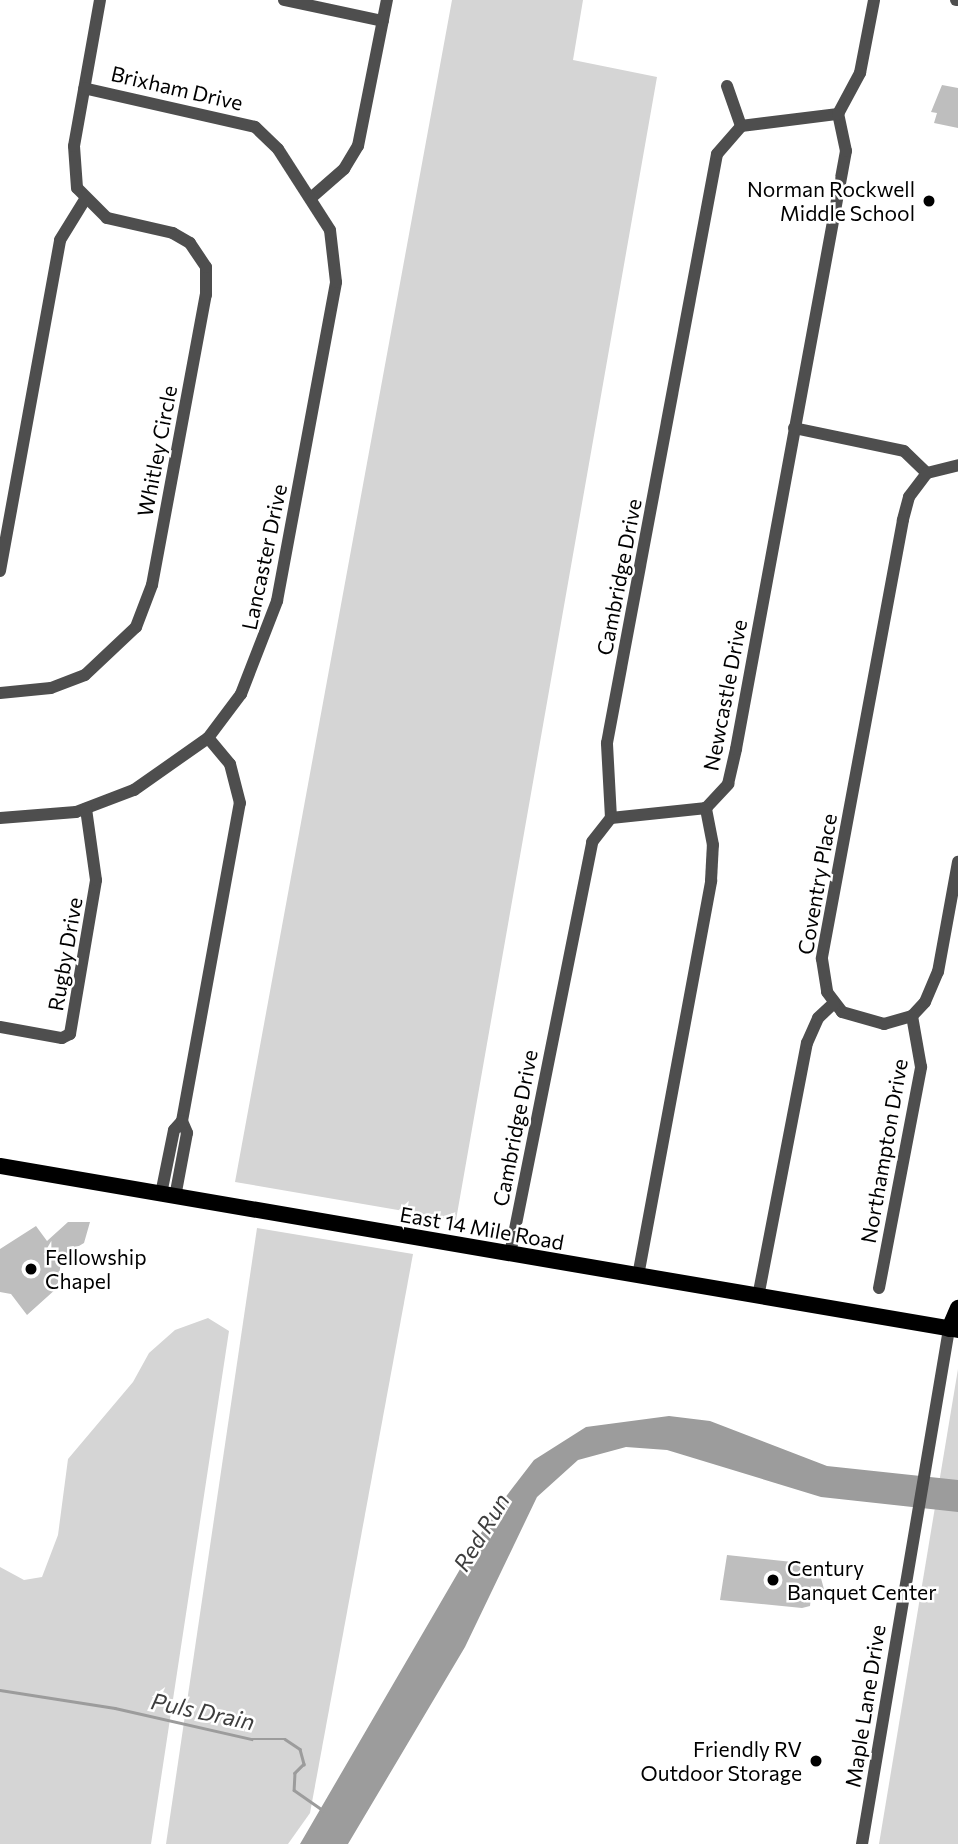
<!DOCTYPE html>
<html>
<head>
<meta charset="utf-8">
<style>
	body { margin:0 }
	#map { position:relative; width:958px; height:1844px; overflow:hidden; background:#fff; font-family:Commissioner,sans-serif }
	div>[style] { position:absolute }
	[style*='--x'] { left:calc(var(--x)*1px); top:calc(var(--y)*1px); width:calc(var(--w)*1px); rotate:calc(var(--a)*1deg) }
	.green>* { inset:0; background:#d5d5d5 }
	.water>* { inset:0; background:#9c9c9c }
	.stream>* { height:2.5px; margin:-1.25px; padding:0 1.25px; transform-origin:1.25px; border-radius:1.25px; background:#9c9c9c }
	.building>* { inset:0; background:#bebebe }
	.minor>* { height:12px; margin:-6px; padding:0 6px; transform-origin:6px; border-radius:6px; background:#4e4e4e }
	.major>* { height:16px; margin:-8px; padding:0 8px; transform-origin:8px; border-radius:8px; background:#000 }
	.dots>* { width:19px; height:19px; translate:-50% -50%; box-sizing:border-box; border:4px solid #fff; border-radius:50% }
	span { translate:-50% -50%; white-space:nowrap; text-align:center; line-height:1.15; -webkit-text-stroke:5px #fff; paint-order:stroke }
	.street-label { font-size:21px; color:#000 }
	.poi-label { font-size:21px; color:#000 }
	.right { translate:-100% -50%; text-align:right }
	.left { translate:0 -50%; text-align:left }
	.water-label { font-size:23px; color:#3d3d3d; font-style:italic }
</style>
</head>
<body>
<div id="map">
	<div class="green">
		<i style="clip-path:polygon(452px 0,583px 0,573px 60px,657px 77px,456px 1220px,235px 1182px)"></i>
		<i style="clip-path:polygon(257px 1228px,413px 1254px,310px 1813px,288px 1844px,166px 1844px)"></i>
		<i style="clip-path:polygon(208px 1318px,229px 1331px,151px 1844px,0 1844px,0 1567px,24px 1580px,42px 1577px,58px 1535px,68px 1459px,133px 1382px,149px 1353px,175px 1330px)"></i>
		<i style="clip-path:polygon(958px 1369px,958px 1844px,879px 1844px,952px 1405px)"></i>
	</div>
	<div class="water">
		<i style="clip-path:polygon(669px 1416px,710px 1421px,827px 1466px,958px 1480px,958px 1512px,821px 1497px,667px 1450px,626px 1447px,578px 1460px,537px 1497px,465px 1647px,348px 1844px,300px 1844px,491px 1516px,534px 1460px,586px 1427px)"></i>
	</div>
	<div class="stream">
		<i style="--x:0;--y:1690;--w:116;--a:8.9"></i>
		<i style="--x:115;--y:1708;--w:140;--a:12.8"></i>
		<i style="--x:252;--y:1739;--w:33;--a:0"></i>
		<i style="--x:285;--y:1739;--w:18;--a:34"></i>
		<i style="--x:300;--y:1749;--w:16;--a:75"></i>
		<i style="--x:304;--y:1764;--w:13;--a:135"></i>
		<i style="--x:295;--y:1773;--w:17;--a:93"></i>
		<i style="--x:294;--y:1790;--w:35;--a:35"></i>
	</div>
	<div class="building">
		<i style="clip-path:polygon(942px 85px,958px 88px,958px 128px,934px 123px,937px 113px,931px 112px)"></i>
		<i style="clip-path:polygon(68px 1222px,90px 1222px,84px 1243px,62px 1256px,57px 1288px,27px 1315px,11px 1294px,0 1292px,0 1249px,36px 1226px,47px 1241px)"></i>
		<i style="clip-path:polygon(727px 1555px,802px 1563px,804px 1570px,818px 1567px,825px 1593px,811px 1597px,810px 1606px,802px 1608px,720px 1600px)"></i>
	</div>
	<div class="minor">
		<i style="--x:284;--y:0;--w:101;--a:12"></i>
		<i style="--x:956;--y:0;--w:2;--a:0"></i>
		<i style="--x:727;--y:86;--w:42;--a:70.7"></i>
		<i style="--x:312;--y:197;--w:43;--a:-41.2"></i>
		<i style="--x:344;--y:169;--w:27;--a:-59"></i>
		<i style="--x:358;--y:146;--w:149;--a:-78.8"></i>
		<i style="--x:794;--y:428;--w:112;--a:11.8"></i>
		<i style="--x:904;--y:451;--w:32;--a:44"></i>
		<i style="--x:927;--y:473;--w:32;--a:-14"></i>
		<i style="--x:927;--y:473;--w:30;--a:127"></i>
		<i style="--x:909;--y:497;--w:24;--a:105"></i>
		<i style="--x:903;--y:520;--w:446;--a:100.5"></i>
		<i style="--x:822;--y:959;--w:33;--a:81"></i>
		<i style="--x:827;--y:992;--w:25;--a:53"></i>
		<i style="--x:842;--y:1012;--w:44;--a:15.9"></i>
		<i style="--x:884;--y:1024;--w:29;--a:-16"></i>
		<i style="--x:912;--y:1016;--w:19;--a:-47"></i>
		<i style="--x:925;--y:1002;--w:33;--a:-67"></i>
		<i style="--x:938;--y:972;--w:112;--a:-79.7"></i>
		<i style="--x:0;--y:571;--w:336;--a:-79.7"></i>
		<i style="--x:60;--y:240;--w:46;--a:-58.4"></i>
		<i style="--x:0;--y:693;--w:51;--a:-5.6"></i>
		<i style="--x:51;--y:688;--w:36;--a:-21"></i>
		<i style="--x:85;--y:675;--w:70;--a:-43.3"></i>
		<i style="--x:136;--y:627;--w:45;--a:-69.1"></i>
		<i style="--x:152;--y:585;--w:295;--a:-79.5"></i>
		<i style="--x:206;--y:295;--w:28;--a:-90"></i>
		<i style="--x:206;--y:267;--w:29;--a:-124"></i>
		<i style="--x:190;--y:243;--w:20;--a:-150"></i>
		<i style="--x:173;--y:233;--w:68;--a:-167.2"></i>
		<i style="--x:107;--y:218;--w:42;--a:-135"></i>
		<i style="--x:77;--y:188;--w:42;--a:-94.1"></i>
		<i style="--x:74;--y:146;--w:148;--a:-79.9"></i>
		<i style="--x:706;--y:808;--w:33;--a:-47"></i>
		<i style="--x:728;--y:784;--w:36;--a:-77"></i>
		<i style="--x:736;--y:749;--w:608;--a:-79.58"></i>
		<i style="--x:846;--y:151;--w:38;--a:-102"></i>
		<i style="--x:0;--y:818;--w:76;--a:-4.5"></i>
		<i style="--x:76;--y:812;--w:62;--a:-20.8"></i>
		<i style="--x:134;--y:790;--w:90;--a:-35.1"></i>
		<i style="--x:208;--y:738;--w:55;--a:-53.1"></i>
		<i style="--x:241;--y:694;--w:100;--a:-68.8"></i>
		<i style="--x:277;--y:601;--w:324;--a:-79.5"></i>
		<i style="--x:336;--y:282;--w:52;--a:-96.6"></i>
		<i style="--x:330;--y:230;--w:96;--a:-122.7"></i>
		<i style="--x:278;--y:149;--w:32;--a:-136"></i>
		<i style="--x:255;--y:127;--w:175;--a:-167.2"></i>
		<i style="--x:611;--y:818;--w:75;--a:-93.1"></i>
		<i style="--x:607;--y:743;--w:599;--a:-79.42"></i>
		<i style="--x:717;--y:154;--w:37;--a:-49"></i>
		<i style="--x:741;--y:126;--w:98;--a:-7.1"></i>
		<i style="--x:838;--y:114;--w:47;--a:-61.8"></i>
		<i style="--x:860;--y:73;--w:74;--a:-79.1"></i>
		<i style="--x:611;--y:818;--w:96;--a:-6"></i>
		<i style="--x:0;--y:1027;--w:63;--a:10.1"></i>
		<i style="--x:62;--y:1038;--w:9;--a:-27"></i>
		<i style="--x:70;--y:1034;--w:156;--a:-80.4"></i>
		<i style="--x:96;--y:880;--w:72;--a:-98"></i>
		<i style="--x:182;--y:1121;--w:323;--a:-79.7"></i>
		<i style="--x:240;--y:803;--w:40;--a:-104.4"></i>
		<i style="--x:230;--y:764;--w:34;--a:-130"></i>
		<i style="--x:161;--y:1194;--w:65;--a:-78.5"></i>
		<i style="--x:174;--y:1130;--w:12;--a:-48"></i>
		<i style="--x:182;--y:1121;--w:13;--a:67"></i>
		<i style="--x:187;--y:1133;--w:65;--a:100.6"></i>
		<i style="--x:510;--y:1254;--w:420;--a:-78.7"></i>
		<i style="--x:592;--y:842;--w:31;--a:-52"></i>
		<i style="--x:638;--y:1276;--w:402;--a:-79.5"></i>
		<i style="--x:711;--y:881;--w:36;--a:-87"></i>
		<i style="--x:713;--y:845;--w:38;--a:-101"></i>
		<i style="--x:879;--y:1288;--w:225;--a:-79.2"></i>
		<i style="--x:921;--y:1067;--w:52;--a:-100"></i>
		<i style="--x:758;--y:1297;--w:259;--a:-79.1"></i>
		<i style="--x:807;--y:1043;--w:27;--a:-66"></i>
		<i style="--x:818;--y:1018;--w:21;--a:-43"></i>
		<i style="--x:862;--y:1844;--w:522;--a:-80.41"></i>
	</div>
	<div class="major">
		<i style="--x:0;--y:1166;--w:972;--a:9.71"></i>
		<i style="--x:949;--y:1329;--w:23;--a:-67"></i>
	</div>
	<div class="dots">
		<i style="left:929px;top:201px;background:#000"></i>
		<i style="left:31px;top:1269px;background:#000"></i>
		<i style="left:773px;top:1580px;background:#000"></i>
		<i style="left:816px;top:1761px;background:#000"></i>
	</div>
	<div class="street-label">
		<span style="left:177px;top:88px;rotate:13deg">Brixham Drive</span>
		<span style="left:157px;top:451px;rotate:-79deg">Whitley Circle</span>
		<span style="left:264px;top:557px;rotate:-78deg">Lancaster Drive</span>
		<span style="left:619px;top:577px;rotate:-79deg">Cambridge Drive</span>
		<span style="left:725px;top:695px;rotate:-79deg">Newcastle Drive</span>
		<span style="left:817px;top:884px;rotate:-80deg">Coventry Place</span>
		<span style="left:65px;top:954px;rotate:-80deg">Rugby Drive</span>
		<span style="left:515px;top:1128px;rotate:-79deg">Cambridge Drive</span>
		<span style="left:884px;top:1151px;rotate:-80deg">Northampton Drive</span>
		<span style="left:482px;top:1228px;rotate:10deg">East 14 Mile Road</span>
		<span style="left:865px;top:1706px;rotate:-81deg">Maple Lane Drive</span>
	</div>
	<div class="poi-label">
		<span class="right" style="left:915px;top:201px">Norman Rockwell<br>Middle School</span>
		<span class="left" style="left:45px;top:1269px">Fellowship<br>Chapel</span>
		<span class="left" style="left:787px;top:1580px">Century<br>Banquet Center</span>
		<span class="right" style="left:802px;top:1761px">Friendly RV<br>Outdoor Storage</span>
	</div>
	<div class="water-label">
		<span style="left:481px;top:1532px;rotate:-59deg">Red Run</span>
		<span style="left:203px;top:1711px;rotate:12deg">Puls Drain</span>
	</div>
</div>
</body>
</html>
